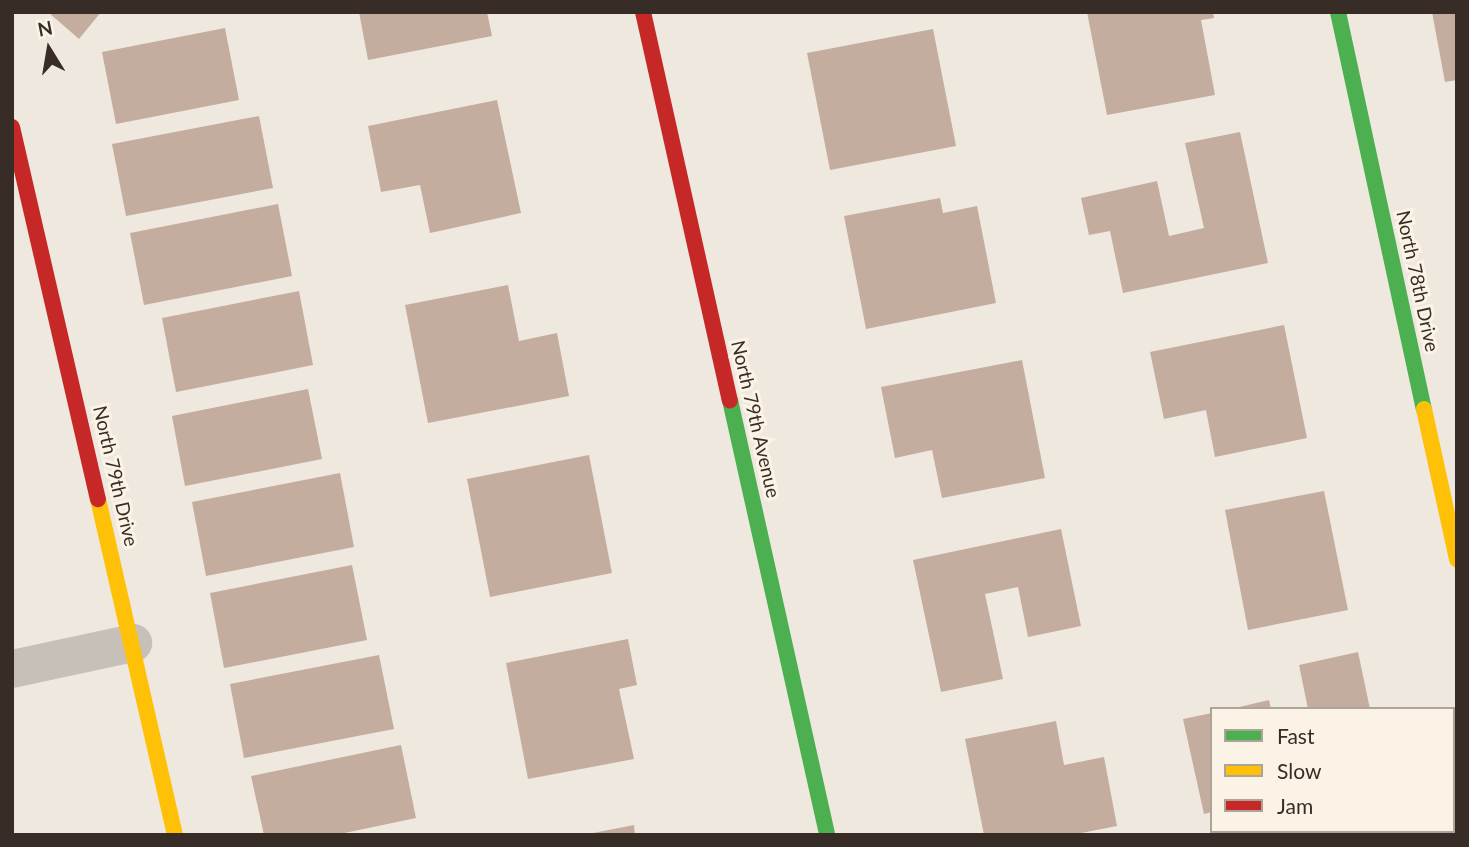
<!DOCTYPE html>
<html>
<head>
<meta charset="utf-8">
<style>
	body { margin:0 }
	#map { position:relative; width:1469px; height:847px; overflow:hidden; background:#eee8df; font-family:Lato,sans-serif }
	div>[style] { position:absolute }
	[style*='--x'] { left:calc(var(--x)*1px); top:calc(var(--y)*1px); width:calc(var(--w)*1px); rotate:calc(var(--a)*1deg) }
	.building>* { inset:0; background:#c4ad9f }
	.street>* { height:38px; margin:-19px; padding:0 19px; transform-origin:19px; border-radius:19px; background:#c7c0b8 }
	.fast>* { height:16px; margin:-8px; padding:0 8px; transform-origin:8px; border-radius:8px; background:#4caf50 }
	.slow>* { height:16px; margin:-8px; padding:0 8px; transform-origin:8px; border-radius:8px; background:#ffc107 }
	.jam>* { height:16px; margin:-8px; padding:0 8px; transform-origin:8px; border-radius:8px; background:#c62828 }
	span { translate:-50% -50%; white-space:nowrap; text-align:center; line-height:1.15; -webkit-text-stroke:6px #fbf3e6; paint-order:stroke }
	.street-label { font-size:19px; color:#382d26 }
	.frame { position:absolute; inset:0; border:14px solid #382d26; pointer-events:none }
	.legend { position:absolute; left:1210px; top:707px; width:245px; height:126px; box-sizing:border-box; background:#fbf3e6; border:2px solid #ada499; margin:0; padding:9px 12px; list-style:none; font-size:21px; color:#382d26 }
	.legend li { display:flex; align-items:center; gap:14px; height:35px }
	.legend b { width:35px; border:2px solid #ada499 }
	.north { position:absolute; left:14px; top:14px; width:70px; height:70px; -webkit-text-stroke:5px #fbf3e6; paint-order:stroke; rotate:349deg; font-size:19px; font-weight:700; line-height:28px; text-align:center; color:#382d26 }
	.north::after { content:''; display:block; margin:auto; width:24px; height:32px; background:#382d26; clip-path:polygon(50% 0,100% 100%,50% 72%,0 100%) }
</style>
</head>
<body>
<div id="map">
	<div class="building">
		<i style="clip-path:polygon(48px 12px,101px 12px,79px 39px)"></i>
		<i style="clip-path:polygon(359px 12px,487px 12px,492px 36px,368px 60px)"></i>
		<i style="clip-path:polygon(1087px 12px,1213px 12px,1214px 18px,1201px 20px,1215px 95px,1107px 115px)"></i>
		<i style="clip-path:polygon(1432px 12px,1457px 12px,1457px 80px,1445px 82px)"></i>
		<i style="clip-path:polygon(225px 28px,239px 100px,116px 124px,102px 52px)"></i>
		<i style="clip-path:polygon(933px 29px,956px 146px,830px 170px,807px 53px)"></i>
		<i style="clip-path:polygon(497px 100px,521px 213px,430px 233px,420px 185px,381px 192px,368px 126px)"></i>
		<i style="clip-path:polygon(259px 116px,273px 188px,126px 216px,112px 144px)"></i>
		<i style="clip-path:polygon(1240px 132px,1268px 263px,1123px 293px,1110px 231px,1089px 235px,1081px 198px,1157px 181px,1169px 236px,1204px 228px,1185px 143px)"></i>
		<i style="clip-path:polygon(940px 198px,943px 213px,977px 206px,996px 303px,866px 329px,844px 216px)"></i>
		<i style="clip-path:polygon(278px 204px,292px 276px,144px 305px,130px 233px)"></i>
		<i style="clip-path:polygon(508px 285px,519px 341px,557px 333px,569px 396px,428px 423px,405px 305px)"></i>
		<i style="clip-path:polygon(299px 291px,313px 365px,176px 392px,162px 318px)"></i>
		<i style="clip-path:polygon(1284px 325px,1307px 438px,1215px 457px,1206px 410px,1164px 419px,1150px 352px)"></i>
		<i style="clip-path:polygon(1022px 360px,1045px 478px,942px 498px,932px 450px,895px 458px,881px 387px)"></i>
		<i style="clip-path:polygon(308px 389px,322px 459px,185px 486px,172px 416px)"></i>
		<i style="clip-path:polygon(589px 455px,612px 573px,490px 597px,467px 479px)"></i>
		<i style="clip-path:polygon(340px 473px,354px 547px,206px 576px,192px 502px)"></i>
		<i style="clip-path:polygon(1324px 491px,1348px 610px,1248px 630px,1225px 510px)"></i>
		<i style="clip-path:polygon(1061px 529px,1081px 626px,1028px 637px,1018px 587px,985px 594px,1003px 679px,941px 692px,913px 560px)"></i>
		<i style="clip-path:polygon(352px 565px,367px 640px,224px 668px,210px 593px)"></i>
		<i style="clip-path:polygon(628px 639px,637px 685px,619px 689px,634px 759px,528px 779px,506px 663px)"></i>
		<i style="clip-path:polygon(1358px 652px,1370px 709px,1308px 709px,1299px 665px)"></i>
		<i style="clip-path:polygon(379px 655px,394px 729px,244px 758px,230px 684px)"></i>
		<i style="clip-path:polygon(1269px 700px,1271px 709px,1235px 709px,1235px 708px)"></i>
		<i style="clip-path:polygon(1212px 713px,1212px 812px,1204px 814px,1183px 719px)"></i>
		<i style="clip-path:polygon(1056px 721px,1064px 765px,1104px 757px,1117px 826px,1071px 835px,984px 835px,965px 739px)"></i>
		<i style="clip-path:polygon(401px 745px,416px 818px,335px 835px,264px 835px,251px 776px)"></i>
		<i style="clip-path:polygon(634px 825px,635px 835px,593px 835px,593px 833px)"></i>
		<i style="clip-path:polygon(1367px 831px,1394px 831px,1395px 835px,1355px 835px)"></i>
	</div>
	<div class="street">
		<i style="--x:12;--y:669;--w:124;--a:-12.1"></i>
	</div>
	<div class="fast">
		<i style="--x:1338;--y:12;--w:406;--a:77.8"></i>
		<i style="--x:730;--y:400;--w:446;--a:77.4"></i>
	</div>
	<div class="slow">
		<i style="--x:1424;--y:409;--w:154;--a:77.6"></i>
		<i style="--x:98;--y:499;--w:345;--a:77.1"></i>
	</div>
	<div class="jam">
		<i style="--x:643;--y:12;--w:398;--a:77.4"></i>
		<i style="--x:12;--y:127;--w:382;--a:77"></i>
	</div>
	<div class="street-label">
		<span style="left:1418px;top:281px;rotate:78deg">North 78th Drive</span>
		<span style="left:756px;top:419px;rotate:77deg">North 79th Avenue</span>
		<span style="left:116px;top:476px;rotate:77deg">North 79th Drive</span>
	</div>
	<div class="frame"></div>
	<ul class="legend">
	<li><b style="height:9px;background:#4caf50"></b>Fast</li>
	<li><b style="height:9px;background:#ffc107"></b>Slow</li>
	<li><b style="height:9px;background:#c62828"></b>Jam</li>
	</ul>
	<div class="north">N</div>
</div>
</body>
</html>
